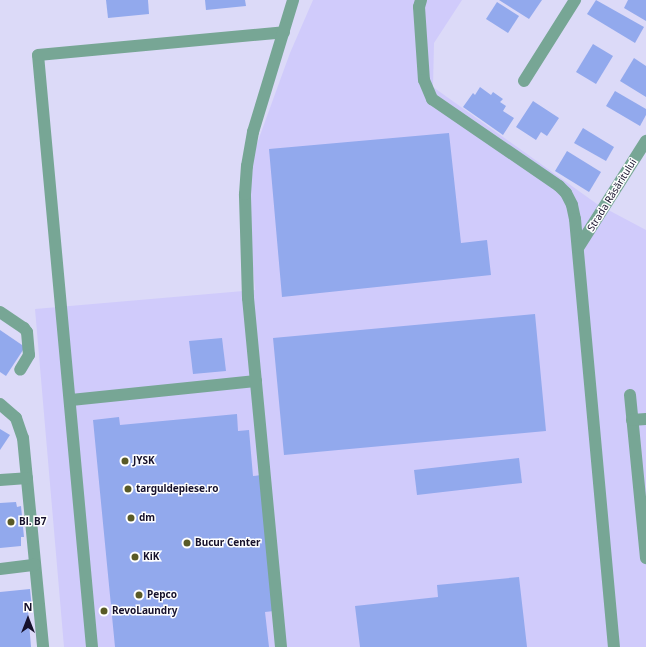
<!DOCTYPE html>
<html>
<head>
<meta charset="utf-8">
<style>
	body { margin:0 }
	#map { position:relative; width:646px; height:647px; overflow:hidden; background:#dcdaf8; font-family:"Noto Sans",sans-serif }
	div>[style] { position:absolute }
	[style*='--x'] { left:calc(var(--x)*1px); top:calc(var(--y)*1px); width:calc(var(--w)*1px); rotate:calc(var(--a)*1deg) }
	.built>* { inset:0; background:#d0cbfb }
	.building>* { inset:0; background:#92a9ed }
	.minor>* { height:12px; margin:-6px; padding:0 6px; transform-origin:6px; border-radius:6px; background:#77a695 }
	.dots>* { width:11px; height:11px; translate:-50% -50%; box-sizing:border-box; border:2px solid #fff; border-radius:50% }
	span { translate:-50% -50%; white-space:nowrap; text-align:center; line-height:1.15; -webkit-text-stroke:3px #fff; paint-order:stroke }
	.street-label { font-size:10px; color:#16112b }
	.poi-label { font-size:10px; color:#16112b; font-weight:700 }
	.left { translate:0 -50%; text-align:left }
	.north { position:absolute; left:8px; top:599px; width:40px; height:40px; -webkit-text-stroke:3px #fff; paint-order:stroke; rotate:0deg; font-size:11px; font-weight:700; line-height:16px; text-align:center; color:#16112b }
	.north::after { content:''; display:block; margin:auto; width:14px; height:18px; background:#16112b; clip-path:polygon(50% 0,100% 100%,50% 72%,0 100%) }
</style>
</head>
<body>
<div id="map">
	<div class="built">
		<i style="clip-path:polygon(313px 0,462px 0,434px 43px,433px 87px,597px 204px,646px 230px,646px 647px,64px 647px,35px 309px,255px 290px,250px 235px,250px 192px,255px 149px,290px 53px)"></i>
	</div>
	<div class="building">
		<i style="clip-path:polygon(106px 0,148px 0,149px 14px,108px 18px)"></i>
		<i style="clip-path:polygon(205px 0,245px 0,246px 6px,206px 10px)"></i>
		<i style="clip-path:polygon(499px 0,542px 0,529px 19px)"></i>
		<i style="clip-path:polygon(596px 0,644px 27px,635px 43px,587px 14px)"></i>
		<i style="clip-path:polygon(628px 0,646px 0,646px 21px,624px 8px)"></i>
		<i style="clip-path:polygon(497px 2px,519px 16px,508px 33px,486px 19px)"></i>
		<i style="clip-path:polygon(593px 44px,613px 56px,596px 84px,576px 72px)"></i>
		<i style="clip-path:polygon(634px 58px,646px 66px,646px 97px,620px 81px)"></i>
		<i style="clip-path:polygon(480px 87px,491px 95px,493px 92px,503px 99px,500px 102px,506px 106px,503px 111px,514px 118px,503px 135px,463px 107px,473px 93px,475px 95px)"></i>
		<i style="clip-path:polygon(615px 91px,646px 109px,646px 115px,640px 126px,606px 106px)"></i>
		<i style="clip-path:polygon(533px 101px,559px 118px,547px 136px,541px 132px,536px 140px,516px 127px)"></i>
		<i style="clip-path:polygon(583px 128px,614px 147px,606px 161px,574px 143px)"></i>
		<i style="clip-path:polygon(449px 133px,461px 243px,487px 240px,491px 275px,282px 297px,269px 149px)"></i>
		<i style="clip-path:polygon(567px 151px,601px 172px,589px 192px,555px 171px)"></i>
		<i style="clip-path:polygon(535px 314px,546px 431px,284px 455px,273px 338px)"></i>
		<i style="clip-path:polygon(0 330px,25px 347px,6px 376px,0 372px)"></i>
		<i style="clip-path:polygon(222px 338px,226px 371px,193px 374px,189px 341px)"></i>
		<i style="clip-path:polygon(237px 414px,238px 431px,249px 430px,253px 476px,261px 475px,274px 611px,265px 612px,269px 647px,115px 647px,93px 420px,119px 417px,120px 425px)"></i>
		<i style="clip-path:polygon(0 429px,10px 435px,0 450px)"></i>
		<i style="clip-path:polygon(519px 458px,522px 483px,417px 495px,414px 470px)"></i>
		<i style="clip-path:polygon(16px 502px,17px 507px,21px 506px,24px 537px,21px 537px,21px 546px,0 548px,0 503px)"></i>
		<i style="clip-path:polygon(519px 577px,527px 647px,360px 647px,355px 606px,438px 597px,437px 585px)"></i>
		<i style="clip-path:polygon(30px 589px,32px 609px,28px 610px,31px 647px,0 647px,0 592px)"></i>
	</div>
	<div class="minor">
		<i style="--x:421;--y:0;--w:7;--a:106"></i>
		<i style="--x:419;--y:7;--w:73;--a:86.1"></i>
		<i style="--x:424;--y:80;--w:21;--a:67"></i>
		<i style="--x:432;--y:99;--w:154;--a:34.4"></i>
		<i style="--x:559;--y:186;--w:10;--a:45"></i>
		<i style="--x:566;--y:193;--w:13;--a:63"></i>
		<i style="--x:572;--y:205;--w:14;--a:78"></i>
		<i style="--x:575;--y:219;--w:430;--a:84.8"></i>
		<i style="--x:524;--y:81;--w:96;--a:-57.8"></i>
		<i style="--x:578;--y:248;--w:127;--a:-57.6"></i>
		<i style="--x:0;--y:312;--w:29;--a:34"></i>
		<i style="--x:24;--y:328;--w:5;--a:53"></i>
		<i style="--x:27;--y:332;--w:23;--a:85"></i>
		<i style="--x:29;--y:355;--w:17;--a:121"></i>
		<i style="--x:630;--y:395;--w:164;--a:84.4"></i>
		<i style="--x:71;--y:400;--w:186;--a:-5.9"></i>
		<i style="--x:0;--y:404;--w:21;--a:41"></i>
		<i style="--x:16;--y:418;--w:21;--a:71"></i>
		<i style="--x:23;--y:438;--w:210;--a:84.5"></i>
		<i style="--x:632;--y:420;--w:14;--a:-4"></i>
		<i style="--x:0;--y:480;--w:27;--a:-4"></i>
		<i style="--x:0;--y:569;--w:35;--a:-7"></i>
		<i style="--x:92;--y:647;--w:594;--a:-95.21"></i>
		<i style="--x:38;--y:55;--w:247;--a:-5.3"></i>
		<i style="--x:281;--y:647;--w:351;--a:-95.4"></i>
		<i style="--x:248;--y:298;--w:104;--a:-91.7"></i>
		<i style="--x:245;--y:194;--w:28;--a:-86"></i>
		<i style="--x:247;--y:166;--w:35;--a:-80"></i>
		<i style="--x:253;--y:132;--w:138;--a:-73.1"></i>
	</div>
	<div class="dots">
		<i style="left:125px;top:461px;background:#595a27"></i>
		<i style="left:128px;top:489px;background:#595a27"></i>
		<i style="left:131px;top:518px;background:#595a27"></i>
		<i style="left:11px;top:522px;background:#595a27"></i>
		<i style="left:187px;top:543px;background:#595a27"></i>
		<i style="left:135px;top:557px;background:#595a27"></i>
		<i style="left:139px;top:595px;background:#595a27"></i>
		<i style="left:104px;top:611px;background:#595a27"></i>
	</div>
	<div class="street-label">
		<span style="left:612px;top:195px;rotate:-58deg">Strada Răsăritului</span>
	</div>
	<div class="poi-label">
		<span class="left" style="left:133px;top:461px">JYSK</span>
		<span class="left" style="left:136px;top:489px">targuldepiese.ro</span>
		<span class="left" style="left:139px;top:518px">dm</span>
		<span class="left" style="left:19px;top:522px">Bl. B7</span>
		<span class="left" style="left:195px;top:543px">Bucur Center</span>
		<span class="left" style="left:143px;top:557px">KiK</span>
		<span class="left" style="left:147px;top:595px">Pepco</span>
		<span class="left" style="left:112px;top:611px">RevoLaundry</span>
	</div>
	<div class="north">N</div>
</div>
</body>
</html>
